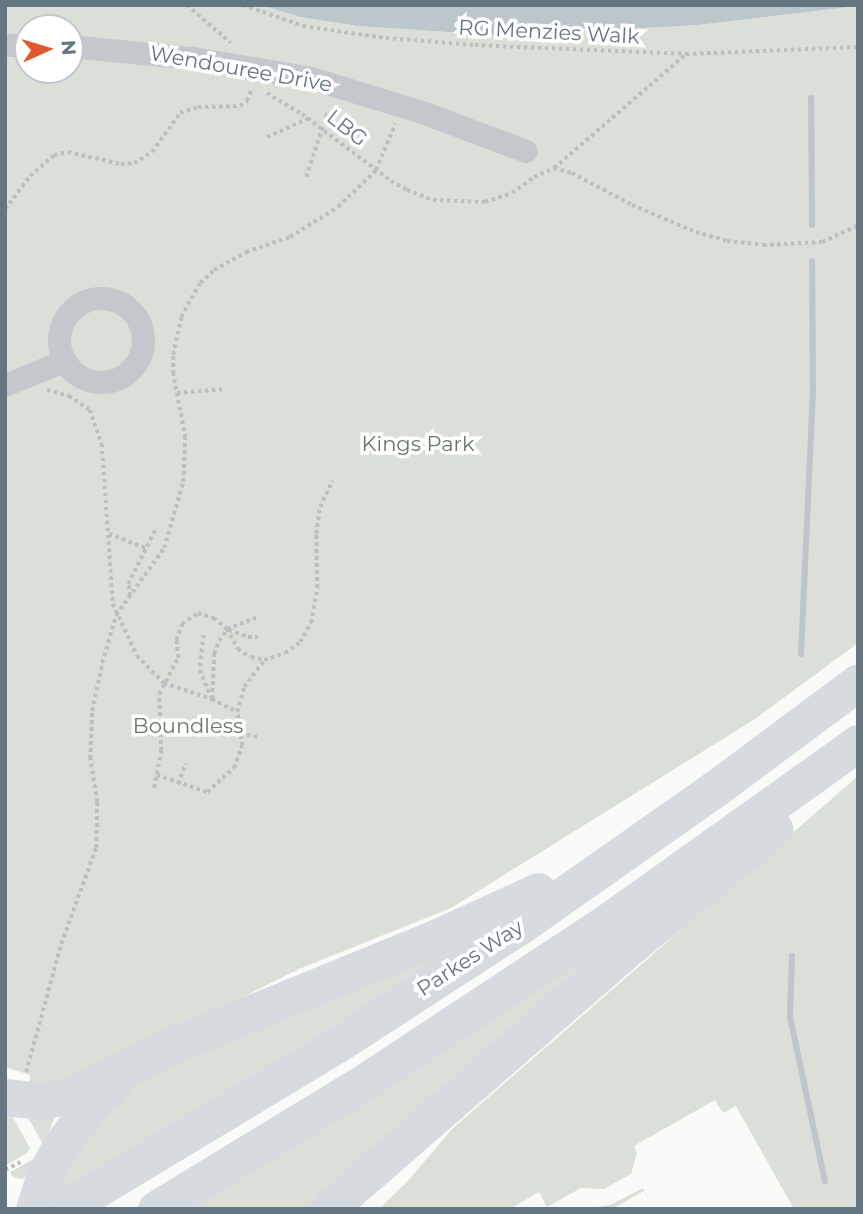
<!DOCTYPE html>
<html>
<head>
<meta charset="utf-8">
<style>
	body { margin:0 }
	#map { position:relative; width:863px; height:1214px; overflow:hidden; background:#fafaf8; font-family:Montserrat,sans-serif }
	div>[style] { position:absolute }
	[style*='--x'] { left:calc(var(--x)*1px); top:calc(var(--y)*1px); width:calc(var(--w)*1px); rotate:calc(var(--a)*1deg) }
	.green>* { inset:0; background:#dadfd7 }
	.water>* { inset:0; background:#bbc7cb }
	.stream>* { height:6px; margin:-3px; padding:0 3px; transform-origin:3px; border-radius:3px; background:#bbc7cb }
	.path>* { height:3.5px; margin-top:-1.75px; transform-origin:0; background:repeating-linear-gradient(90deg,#bbbfc2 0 3.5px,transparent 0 7px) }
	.street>* { height:23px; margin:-11.5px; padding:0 11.5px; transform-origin:11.5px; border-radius:11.5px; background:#c3c8cc }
	.street>.ring { margin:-11.5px; padding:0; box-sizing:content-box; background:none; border:23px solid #c3c8cc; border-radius:50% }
	.primary>* { height:37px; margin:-18.5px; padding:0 18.5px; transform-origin:18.5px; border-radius:18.5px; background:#d6dbdf }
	span { translate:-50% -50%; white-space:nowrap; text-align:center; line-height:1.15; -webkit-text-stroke:7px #fff; paint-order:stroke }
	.street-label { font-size:21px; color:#657683 }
	.park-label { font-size:21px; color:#687a64 }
	.frame { position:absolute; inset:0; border:7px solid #657683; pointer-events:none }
	.north { position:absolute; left:14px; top:14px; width:70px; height:70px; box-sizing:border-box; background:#fff; border:2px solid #c1c8cd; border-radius:50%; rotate:86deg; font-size:19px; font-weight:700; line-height:28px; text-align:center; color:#657683 }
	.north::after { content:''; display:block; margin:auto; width:24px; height:32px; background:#e4572e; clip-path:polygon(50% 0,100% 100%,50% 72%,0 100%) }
</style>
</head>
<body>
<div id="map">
	<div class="green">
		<i style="clip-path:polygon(evenodd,5px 5px,261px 5px,300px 17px,357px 26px,507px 36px,698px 25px,858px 6px,858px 643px,755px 719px,451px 908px,299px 969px,81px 1078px,29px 1089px,30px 1075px,5px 1067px,5px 5px,28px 28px,70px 28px,70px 70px,28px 70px,28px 28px)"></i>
		<i style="clip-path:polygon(858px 776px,858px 1209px,794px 1209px,736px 1106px,723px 1113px,715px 1100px,634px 1146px,637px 1153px,631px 1174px,604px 1189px,581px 1188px,547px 1207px,539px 1192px,510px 1209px,379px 1209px,406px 1183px,452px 1129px)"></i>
		<i style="clip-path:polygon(603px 945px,607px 952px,310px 1209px,190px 1209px)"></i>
		<i style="clip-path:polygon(439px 948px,443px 956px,387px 993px,56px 1194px,67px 1169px,119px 1087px)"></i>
		<i style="clip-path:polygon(5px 1109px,9px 1110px,30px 1148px,27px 1153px,5px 1166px)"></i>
		<i style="clip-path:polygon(25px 1112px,52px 1116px,54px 1119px,44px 1146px)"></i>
		<i style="clip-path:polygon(34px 1159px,29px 1176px,21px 1179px,13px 1177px,10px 1172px)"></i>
		<i style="clip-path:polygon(643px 1188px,652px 1205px,644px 1191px,612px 1209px,581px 1209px,610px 1205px)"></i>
	</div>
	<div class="water">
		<i style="clip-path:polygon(261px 5px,858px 5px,858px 6px,698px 25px,507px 36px,357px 26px,300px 17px)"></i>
	</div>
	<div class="stream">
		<i style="--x:811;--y:98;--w:127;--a:89.5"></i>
		<i style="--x:801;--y:654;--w:263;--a:-87.4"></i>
		<i style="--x:813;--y:391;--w:130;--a:-90.4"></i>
		<i style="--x:792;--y:956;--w:61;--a:91.9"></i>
		<i style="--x:790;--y:1017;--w:168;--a:78"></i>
	</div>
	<div class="path">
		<i style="--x:187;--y:5;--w:58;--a:40.8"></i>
		<i style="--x:243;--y:5;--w:64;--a:19.3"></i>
		<i style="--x:303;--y:26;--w:84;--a:8.2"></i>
		<i style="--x:386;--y:38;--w:89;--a:4.5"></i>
		<i style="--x:475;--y:45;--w:211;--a:2.4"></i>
		<i style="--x:686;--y:54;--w:172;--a:-2.3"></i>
		<i style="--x:267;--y:93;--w:41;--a:31"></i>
		<i style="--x:302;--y:114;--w:111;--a:37"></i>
		<i style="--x:391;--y:181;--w:18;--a:29"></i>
		<i style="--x:407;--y:190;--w:28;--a:21"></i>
		<i style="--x:433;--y:200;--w:52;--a:2.2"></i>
		<i style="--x:485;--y:202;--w:28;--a:-18"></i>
		<i style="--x:512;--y:193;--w:27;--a:-36"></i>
		<i style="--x:534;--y:177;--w:22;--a:-24"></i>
		<i style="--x:554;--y:168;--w:174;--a:-40.8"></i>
		<i style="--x:267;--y:137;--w:46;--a:-24.3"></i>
		<i style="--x:554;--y:168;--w:19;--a:16"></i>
		<i style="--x:572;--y:173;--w:68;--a:28.1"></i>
		<i style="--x:632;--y:205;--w:69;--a:22.9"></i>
		<i style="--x:696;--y:232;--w:32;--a:16"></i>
		<i style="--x:727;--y:241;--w:36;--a:6"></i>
		<i style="--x:763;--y:245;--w:59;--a:-2.9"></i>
		<i style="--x:822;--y:242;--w:40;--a:-25"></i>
		<i style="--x:306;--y:177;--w:67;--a:-71.8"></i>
		<i style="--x:5;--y:209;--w:41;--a:-52.9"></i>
		<i style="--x:30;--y:176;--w:32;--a:-41"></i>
		<i style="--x:54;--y:155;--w:14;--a:-12"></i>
		<i style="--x:68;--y:152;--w:54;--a:12.8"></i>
		<i style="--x:121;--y:164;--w:13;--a:-4"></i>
		<i style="--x:134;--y:163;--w:21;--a:-31"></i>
		<i style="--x:152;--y:152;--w:48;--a:-54.3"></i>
		<i style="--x:180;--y:113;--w:19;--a:-18"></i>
		<i style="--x:198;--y:107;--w:42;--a:-1.4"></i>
		<i style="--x:240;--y:106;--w:9;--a:-36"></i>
		<i style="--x:247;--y:101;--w:14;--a:-69"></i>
		<i style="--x:47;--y:390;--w:23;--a:15"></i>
		<i style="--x:69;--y:396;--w:25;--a:34"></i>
		<i style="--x:90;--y:410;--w:36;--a:71"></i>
		<i style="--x:102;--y:444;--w:160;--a:86.1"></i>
		<i style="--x:113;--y:604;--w:57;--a:65.2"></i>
		<i style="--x:137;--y:656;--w:38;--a:45"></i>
		<i style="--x:164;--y:683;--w:51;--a:18.4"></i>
		<i style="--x:212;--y:699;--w:28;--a:27"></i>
		<i style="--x:177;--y:393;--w:48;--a:-4.8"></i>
		<i style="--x:109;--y:534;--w:40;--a:21"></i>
		<i style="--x:130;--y:596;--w:12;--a:-99"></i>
		<i style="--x:128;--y:584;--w:60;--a:-63.4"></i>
		<i style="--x:229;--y:630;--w:20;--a:20"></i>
		<i style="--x:248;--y:637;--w:11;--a:0"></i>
		<i style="--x:204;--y:635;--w:35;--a:97"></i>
		<i style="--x:200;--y:670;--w:29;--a:68"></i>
		<i style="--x:212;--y:699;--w:45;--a:-87.5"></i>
		<i style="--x:214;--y:654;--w:14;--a:-69"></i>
		<i style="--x:219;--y:641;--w:14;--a:-56"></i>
		<i style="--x:227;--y:629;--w:31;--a:-21"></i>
		<i style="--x:240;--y:734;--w:18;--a:9"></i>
		<i style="--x:157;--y:775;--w:53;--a:18.8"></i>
		<i style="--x:207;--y:792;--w:36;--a:-42"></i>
		<i style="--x:234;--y:768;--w:23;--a:-70"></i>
		<i style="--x:242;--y:746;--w:34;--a:-98"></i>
		<i style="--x:237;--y:712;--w:26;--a:-74"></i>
		<i style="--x:244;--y:687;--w:34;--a:-53"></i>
		<i style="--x:178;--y:784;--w:22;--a:-69"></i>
		<i style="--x:154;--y:788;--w:38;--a:-79"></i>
		<i style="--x:161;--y:751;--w:57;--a:-92"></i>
		<i style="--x:159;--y:694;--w:41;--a:-62.2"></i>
		<i style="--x:178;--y:658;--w:18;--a:-96"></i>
		<i style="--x:176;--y:640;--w:17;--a:-69"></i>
		<i style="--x:182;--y:624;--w:19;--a:-35"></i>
		<i style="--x:198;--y:613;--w:17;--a:17"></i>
		<i style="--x:214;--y:618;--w:17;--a:40"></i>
		<i style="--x:227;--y:629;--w:23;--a:61"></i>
		<i style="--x:238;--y:649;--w:15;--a:32"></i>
		<i style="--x:251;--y:657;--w:13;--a:13"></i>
		<i style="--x:264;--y:660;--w:22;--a:-18"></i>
		<i style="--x:285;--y:653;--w:19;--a:-36"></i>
		<i style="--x:300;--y:642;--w:22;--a:-60"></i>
		<i style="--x:311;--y:623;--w:36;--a:-80"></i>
		<i style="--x:317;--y:588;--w:54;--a:-91.1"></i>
		<i style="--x:316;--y:534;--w:27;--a:-82"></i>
		<i style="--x:320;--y:507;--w:29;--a:-65"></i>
		<i style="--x:26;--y:1072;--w:133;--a:-74.7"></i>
		<i style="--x:61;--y:944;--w:102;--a:-70"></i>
		<i style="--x:96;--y:848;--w:46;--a:-88.8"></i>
		<i style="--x:97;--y:802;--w:44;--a:-99.2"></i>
		<i style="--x:90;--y:759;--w:48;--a:-87.6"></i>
		<i style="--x:92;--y:711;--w:49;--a:-78.2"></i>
		<i style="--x:102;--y:663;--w:50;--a:-73.7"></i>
		<i style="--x:116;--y:615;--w:82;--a:-54.4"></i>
		<i style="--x:164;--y:548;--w:69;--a:-73.9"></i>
		<i style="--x:183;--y:482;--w:44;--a:-87.4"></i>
		<i style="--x:185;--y:438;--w:65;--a:-100.6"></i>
		<i style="--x:173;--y:374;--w:19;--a:-90"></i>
		<i style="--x:173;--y:355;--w:39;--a:-78"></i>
		<i style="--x:181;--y:317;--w:39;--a:-61"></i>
		<i style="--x:200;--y:283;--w:19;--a:-43"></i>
		<i style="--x:214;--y:270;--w:37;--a:-29"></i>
		<i style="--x:246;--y:252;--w:46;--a:-18.8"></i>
		<i style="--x:290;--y:237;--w:57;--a:-32"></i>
		<i style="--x:338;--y:207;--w:53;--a:-44.2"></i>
		<i style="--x:376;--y:170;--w:50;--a:-67.6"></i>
		<i style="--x:5;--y:1170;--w:18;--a:-27"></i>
	</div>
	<div class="street">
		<i style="--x:5;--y:45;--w:23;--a:0"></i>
		<i style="--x:70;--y:46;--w:124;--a:5.6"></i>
		<i style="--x:193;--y:58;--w:120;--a:9.6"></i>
		<i style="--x:311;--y:78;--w:116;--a:17"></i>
		<i style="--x:422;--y:112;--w:111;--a:20.6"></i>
		<i class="ring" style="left:59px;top:298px;width:61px;height:61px"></i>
		<i style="--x:5;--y:385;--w:65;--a:-22.6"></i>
	</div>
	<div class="primary">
		<i style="--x:5;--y:1097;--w:37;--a:6"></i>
		<i style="--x:42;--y:1101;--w:35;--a:-13"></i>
		<i style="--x:76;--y:1093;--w:108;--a:-26.3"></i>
		<i style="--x:173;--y:1045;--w:283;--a:-22.2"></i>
		<i style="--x:435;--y:938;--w:113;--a:-24.5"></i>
		<i style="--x:34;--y:1209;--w:36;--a:-72"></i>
		<i style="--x:45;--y:1175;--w:30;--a:-62"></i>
		<i style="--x:59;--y:1149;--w:52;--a:-54.5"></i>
		<i style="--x:89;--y:1107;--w:33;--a:-43"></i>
		<i style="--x:64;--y:1209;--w:318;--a:-31.1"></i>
		<i style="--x:336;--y:1045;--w:221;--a:-33"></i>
		<i style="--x:521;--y:925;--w:238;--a:-35.1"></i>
		<i style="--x:716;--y:788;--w:177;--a:-36.7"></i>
		<i style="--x:156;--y:1209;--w:235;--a:-31.3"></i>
		<i style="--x:357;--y:1087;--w:303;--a:-33.4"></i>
		<i style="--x:610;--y:920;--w:305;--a:-35.5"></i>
		<i style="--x:328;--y:1209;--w:388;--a:-41"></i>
		<i style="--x:621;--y:954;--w:198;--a:-39.2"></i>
	</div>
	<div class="street-label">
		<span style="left:549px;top:32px;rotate:3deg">RG Menzies Walk</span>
		<span style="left:241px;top:69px;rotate:10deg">Wendouree Drive</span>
		<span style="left:347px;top:128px;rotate:38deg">LBG</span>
		<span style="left:470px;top:958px;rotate:-33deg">Parkes Way</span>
	</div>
	<div class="park-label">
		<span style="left:418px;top:444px">Kings Park</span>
		<span style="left:188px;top:726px">Boundless</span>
	</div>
	<div class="frame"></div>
	<div class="north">N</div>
</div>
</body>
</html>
